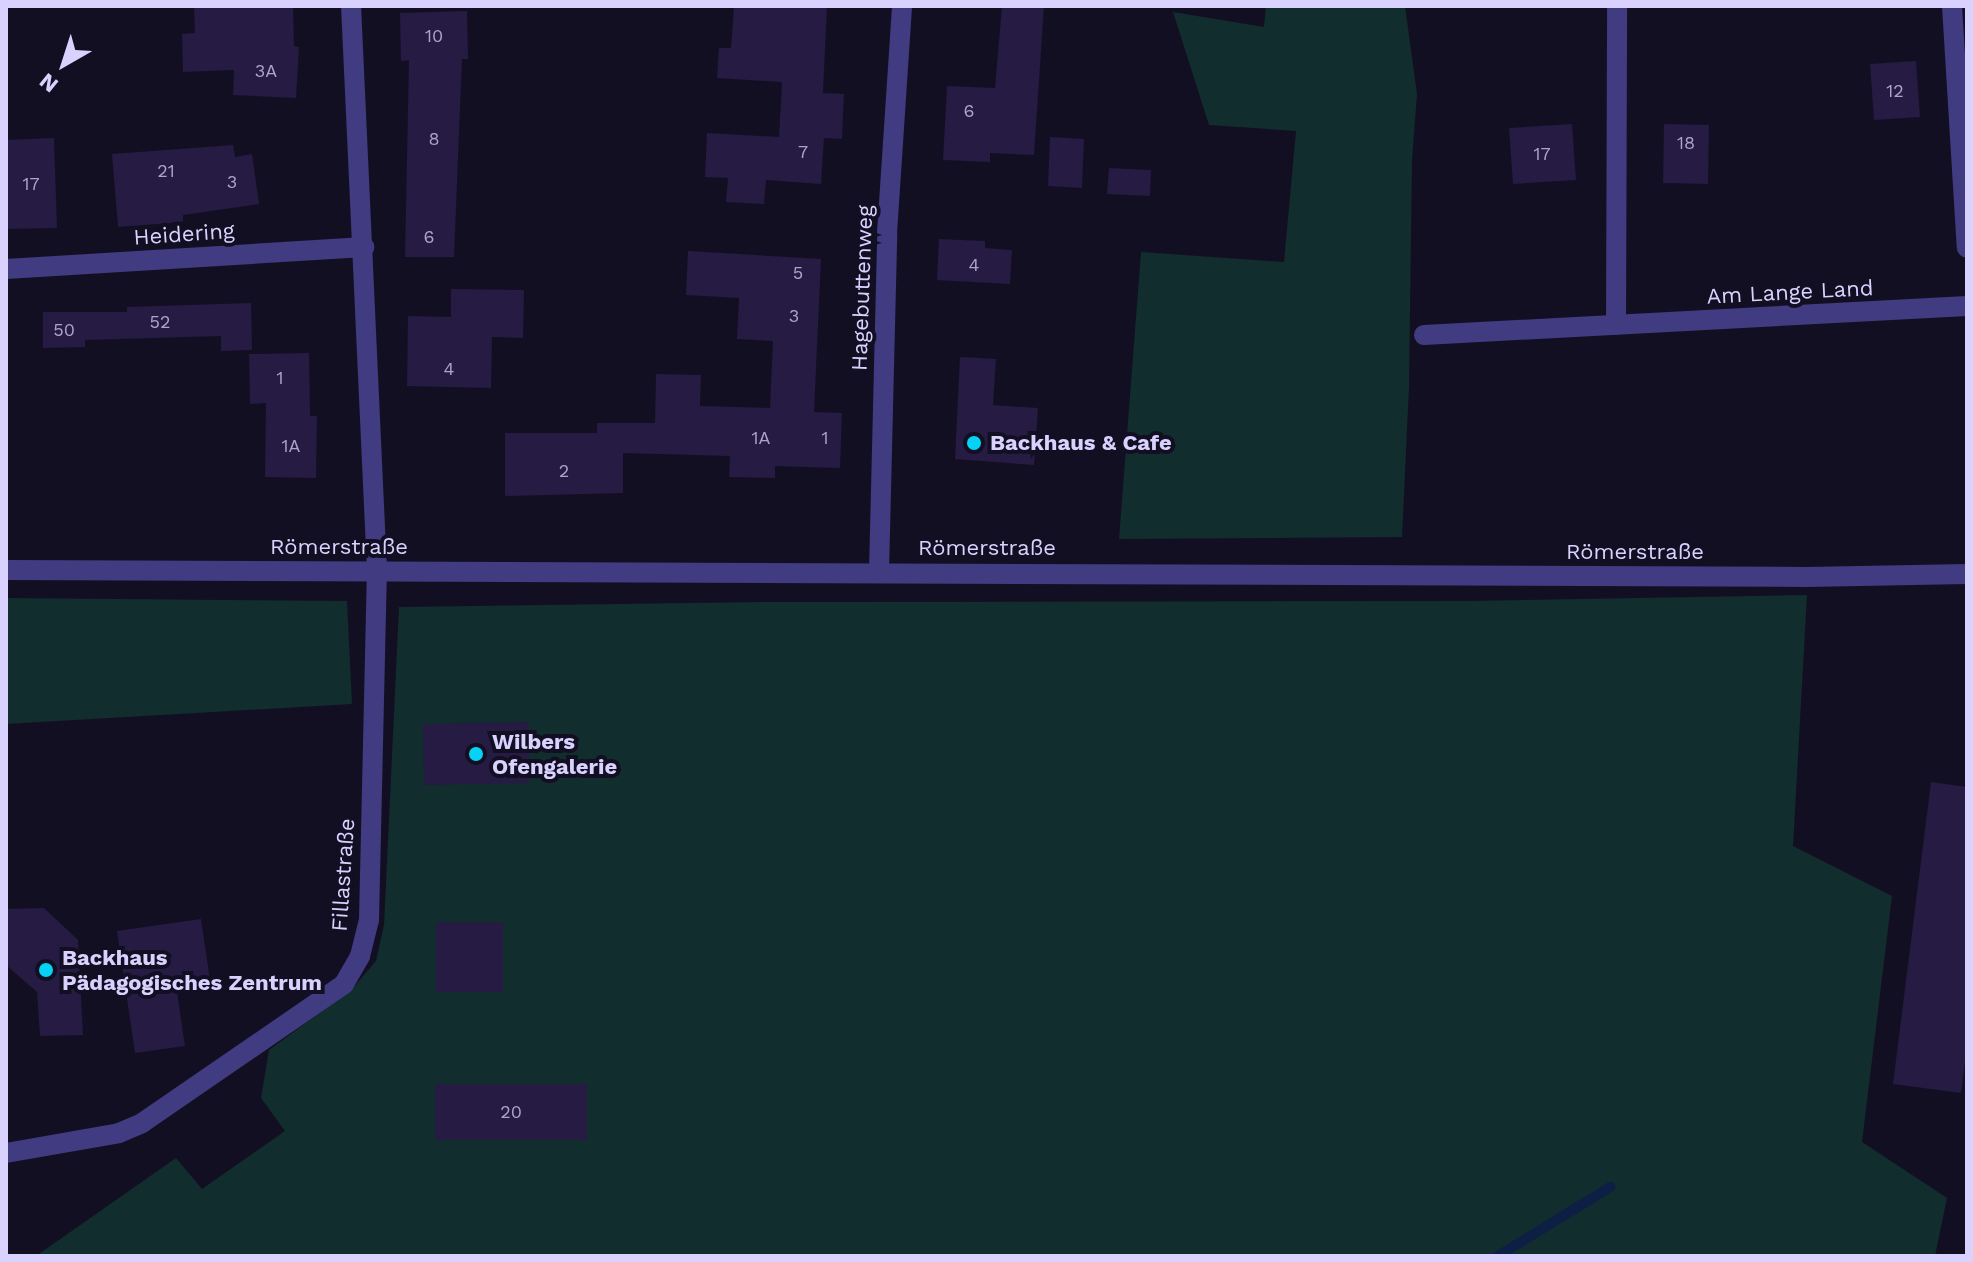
<!DOCTYPE html>
<html>
<head>
<meta charset="utf-8">
<style>
	body { margin:0 }
	#map { position:relative; width:1973px; height:1262px; overflow:hidden; background:#130f23; font-family:"Work Sans",sans-serif }
	div>[style] { position:absolute }
	[style*='--x'] { left:calc(var(--x)*1px); top:calc(var(--y)*1px); width:calc(var(--w)*1px); rotate:calc(var(--a)*1deg) }
	.green>* { inset:0; background:#122d2d }
	.stream>* { height:10px; margin:-5px; padding:0 5px; transform-origin:5px; border-radius:5px; background:#0d1f44 }
	.building>* { inset:0; background:#251b43 }
	.minor>* { height:20px; margin:-10px; padding:0 10px; transform-origin:10px; border-radius:10px; background:#413b81 }
	.dots>* { width:22px; height:22px; translate:-50% -50%; box-sizing:border-box; border:4px solid #130f23; border-radius:50% }
	span { translate:-50% -50%; white-space:nowrap; text-align:center; line-height:1.15; -webkit-text-stroke:8px #130f23; paint-order:stroke }
	.number-label { font-size:18px; color:#aca4cf }
	.number-label span { -webkit-text-stroke-width:0 }
	.street-label { font-size:22px; color:#d9d2fe }
	.poi-label { font-size:22px; color:#d9d2fe; font-weight:700 }
	.left { translate:0 -50%; text-align:left }
	.frame { position:absolute; inset:0; border:8px solid #d9d2fe; pointer-events:none }
	.north { position:absolute; left:24px; top:24px; width:80px; height:80px; -webkit-text-stroke:6px #130f23; paint-order:stroke; rotate:219deg; font-size:22px; font-weight:700; line-height:32px; text-align:center; color:#d9d2fe }
	.north::after { content:''; display:block; margin:auto; width:28px; height:36px; background:#d9d2fe; clip-path:polygon(50% 0,100% 100%,50% 72%,0 100%) }
</style>
</head>
<body>
<div id="map">
	<div class="green">
		<i style="clip-path:polygon(1266px 6px,1405px 6px,1417px 94px,1412px 160px,1409px 387px,1402px 537px,1119px 539px,1141px 252px,1284px 262px,1296px 131px,1209px 125px,1173px 12px,1264px 27px)"></i>
		<i style="clip-path:polygon(1807px 595px,1793px 846px,1892px 896px,1862px 1142px,1947px 1198px,1935px 1256px,36px 1256px,176px 1158px,202px 1189px,285px 1131px,261px 1098px,269px 1050px,352px 989px,376px 961px,384px 925px,399px 607px,766px 602px,1466px 601px)"></i>
		<i style="clip-path:polygon(6px 598px,347px 601px,352px 704px,6px 724px)"></i>
	</div>
	<div class="stream">
		<i style="--x:1498;--y:1256;--w:132;--a:-31.6"></i>
	</div>
	<div class="building">
		<i style="clip-path:polygon(194px 6px,293px 6px,294px 46px,299px 47px,296px 98px,233px 95px,234px 70px,183px 72px,182px 34px,195px 33px)"></i>
		<i style="clip-path:polygon(734px 6px,827px 6px,823px 93px,844px 94px,842px 139px,824px 138px,821px 184px,766px 180px,764px 204px,726px 202px,728px 178px,705px 177px,707px 133px,779px 137px,782px 82px,717px 78px,719px 48px,731px 48px)"></i>
		<i style="clip-path:polygon(1002px 6px,1044px 6px,1034px 155px,990px 153px,990px 162px,943px 160px,947px 86px,995px 88px)"></i>
		<i style="clip-path:polygon(467px 11px,468px 59px,462px 59px,454px 257px,405px 257px,409px 60px,401px 61px,400px 13px)"></i>
		<i style="clip-path:polygon(1916px 61px,1920px 117px,1874px 120px,1870px 64px)"></i>
		<i style="clip-path:polygon(1572px 124px,1576px 180px,1513px 184px,1509px 128px)"></i>
		<i style="clip-path:polygon(1664px 124px,1709px 125px,1708px 184px,1663px 183px)"></i>
		<i style="clip-path:polygon(1050px 137px,1084px 139px,1082px 188px,1048px 186px)"></i>
		<i style="clip-path:polygon(54px 138px,57px 228px,6px 229px,6px 140px)"></i>
		<i style="clip-path:polygon(233px 145px,235px 157px,252px 154px,259px 204px,183px 215px,183px 222px,118px 227px,112px 154px)"></i>
		<i style="clip-path:polygon(1109px 168px,1151px 170px,1150px 196px,1107px 194px)"></i>
		<i style="clip-path:polygon(939px 239px,985px 241px,985px 248px,1012px 250px,1010px 284px,937px 280px)"></i>
		<i style="clip-path:polygon(688px 251px,821px 259px,814px 412px,842px 413px,840px 468px,775px 466px,775px 478px,729px 477px,730px 456px,623px 453px,623px 493px,505px 496px,505px 433px,597px 433px,597px 423px,655px 423px,656px 374px,701px 375px,700px 406px,770px 408px,773px 341px,737px 339px,739px 298px,686px 295px)"></i>
		<i style="clip-path:polygon(451px 289px,524px 290px,523px 338px,492px 337px,491px 388px,407px 386px,408px 316px,451px 317px)"></i>
		<i style="clip-path:polygon(251px 303px,252px 350px,221px 351px,221px 336px,85px 340px,85px 347px,43px 348px,43px 312px,127px 312px,127px 307px)"></i>
		<i style="clip-path:polygon(309px 353px,310px 416px,317px 416px,316px 478px,265px 477px,266px 403px,250px 404px,249px 354px)"></i>
		<i style="clip-path:polygon(960px 357px,996px 359px,993px 405px,1038px 408px,1034px 465px,955px 459px)"></i>
		<i style="clip-path:polygon(529px 722px,529px 783px,424px 785px,423px 724px)"></i>
		<i style="clip-path:polygon(1931px 782px,1967px 787px,1967px 1047px,1961px 1093px,1893px 1084px)"></i>
		<i style="clip-path:polygon(44px 908px,78px 940px,83px 1035px,40px 1036px,37px 992px,6px 965px,6px 909px)"></i>
		<i style="clip-path:polygon(201px 919px,211px 987px,177px 992px,185px 1046px,135px 1053px,117px 931px)"></i>
		<i style="clip-path:polygon(436px 922px,503px 922px,503px 992px,436px 992px)"></i>
		<i style="clip-path:polygon(435px 1084px,587px 1084px,587px 1140px,435px 1140px)"></i>
	</div>
	<div class="minor">
		<i style="--x:1952;--y:6;--w:242;--a:86.5"></i>
		<i style="--x:6;--y:269;--w:359;--a:-3.5"></i>
		<i style="--x:1616;--y:325;--w:319;--a:-89.8"></i>
		<i style="--x:1424;--y:335;--w:544;--a:-3.06"></i>
		<i style="--x:6;--y:570;--w:1800;--a:0.22"></i>
		<i style="--x:1806;--y:577;--w:161;--a:-1.1"></i>
		<i style="--x:879;--y:572;--w:339;--a:-88.6"></i>
		<i style="--x:887;--y:233;--w:227;--a:-86.2"></i>
		<i style="--x:6;--y:1153;--w:115;--a:-10"></i>
		<i style="--x:119;--y:1133;--w:25;--a:-23"></i>
		<i style="--x:142;--y:1123;--w:245;--a:-34.5"></i>
		<i style="--x:344;--y:984;--w:32;--a:-60"></i>
		<i style="--x:360;--y:956;--w:37;--a:-76"></i>
		<i style="--x:369;--y:920;--w:349;--a:-88.7"></i>
		<i style="--x:377;--y:571;--w:566;--a:-92.63"></i>
	</div>
	<div class="dots">
		<i style="left:974px;top:443px;background:#06d2f5"></i>
		<i style="left:476px;top:754px;background:#06d2f5"></i>
		<i style="left:46px;top:970px;background:#06d2f5"></i>
	</div>
	<div class="number-label">
		<span style="left:434px;top:36px">10</span>
		<span style="left:266px;top:71px">3A</span>
		<span style="left:1895px;top:91px">12</span>
		<span style="left:969px;top:111px">6</span>
		<span style="left:434px;top:139px">8</span>
		<span style="left:1686px;top:143px">18</span>
		<span style="left:803px;top:152px">7</span>
		<span style="left:1542px;top:154px">17</span>
		<span style="left:166px;top:171px">21</span>
		<span style="left:232px;top:182px">3</span>
		<span style="left:31px;top:184px">17</span>
		<span style="left:429px;top:237px">6</span>
		<span style="left:974px;top:265px">4</span>
		<span style="left:798px;top:273px">5</span>
		<span style="left:794px;top:316px">3</span>
		<span style="left:160px;top:322px">52</span>
		<span style="left:64px;top:330px">50</span>
		<span style="left:449px;top:369px">4</span>
		<span style="left:280px;top:378px">1</span>
		<span style="left:761px;top:438px">1A</span>
		<span style="left:825px;top:438px">1</span>
		<span style="left:291px;top:446px">1A</span>
		<span style="left:564px;top:471px">2</span>
		<span style="left:511px;top:1112px">20</span>
	</div>
	<div class="street-label">
		<span style="left:184px;top:234px;rotate:-4deg">Heidering</span>
		<span style="left:862px;top:288px;rotate:-88deg">Hagebuttenweg</span>
		<span style="left:1790px;top:292px;rotate:-3deg">Am Lange Land</span>
		<span style="left:339px;top:547px">Römerstraße</span>
		<span style="left:987px;top:548px">Römerstraße</span>
		<span style="left:1635px;top:552px">Römerstraße</span>
		<span style="left:343px;top:875px;rotate:-86deg">Fillastraße</span>
	</div>
	<div class="poi-label">
		<span class="left" style="left:990px;top:443px">Backhaus &amp; Cafe</span>
		<span class="left" style="left:492px;top:754px">Wilbers<br>Ofengalerie</span>
		<span class="left" style="left:62px;top:970px">Backhaus<br>Pädagogisches Zentrum</span>
	</div>
	<div class="frame"></div>
	<div class="north">N</div>
</div>
</body>
</html>
